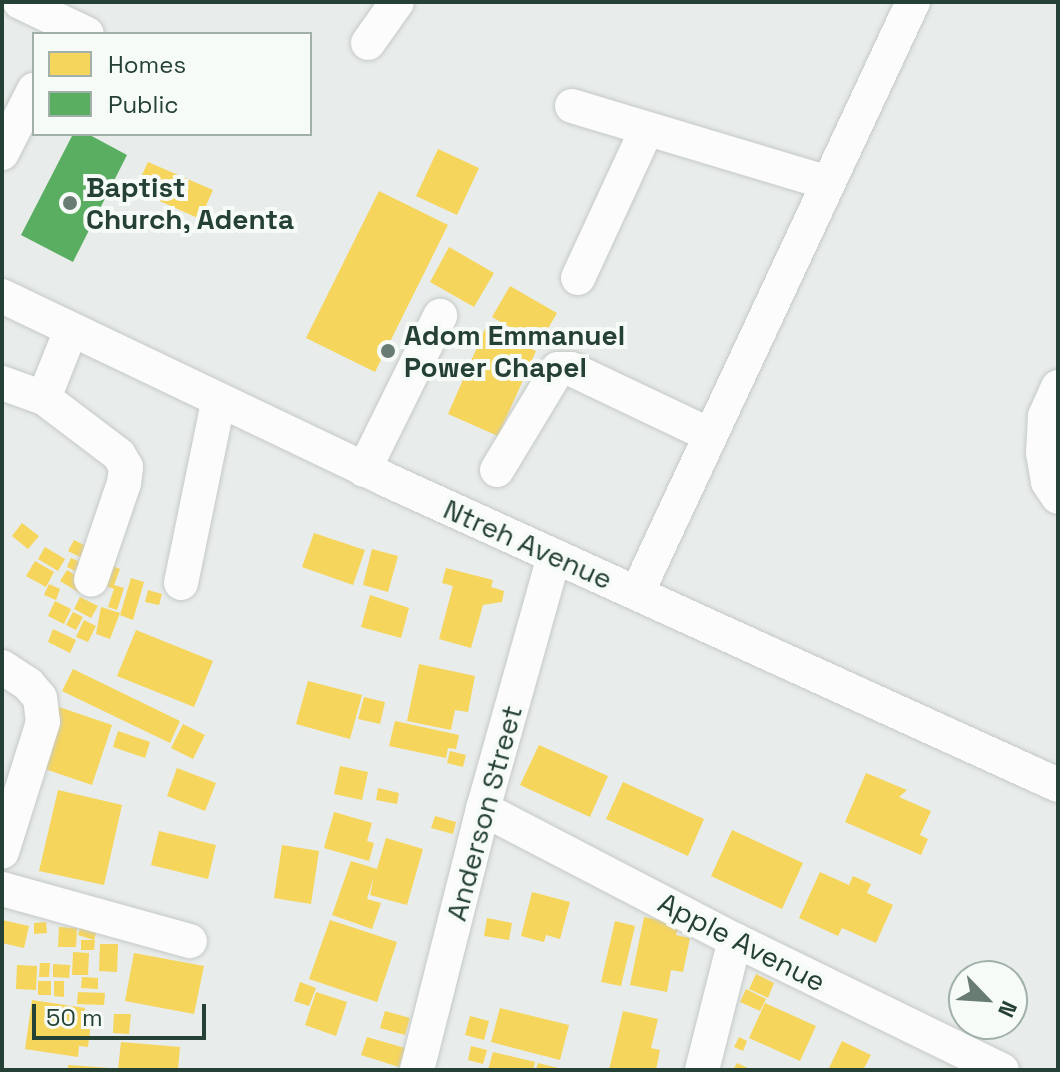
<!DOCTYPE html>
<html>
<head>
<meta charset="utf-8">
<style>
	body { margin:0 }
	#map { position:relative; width:1060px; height:1072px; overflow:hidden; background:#e8ecea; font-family:"Space Grotesk",sans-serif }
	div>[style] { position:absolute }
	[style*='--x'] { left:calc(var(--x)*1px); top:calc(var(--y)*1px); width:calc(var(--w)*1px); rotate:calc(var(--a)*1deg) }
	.homes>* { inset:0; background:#f6d55c }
	.public>* { inset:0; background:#5aae61 }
	.roads { filter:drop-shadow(0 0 2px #c5c9c7) drop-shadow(0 0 2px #c5c9c7) }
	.minor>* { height:34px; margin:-17px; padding:0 17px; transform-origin:17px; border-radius:17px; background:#fcfcfc }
	.dots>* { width:22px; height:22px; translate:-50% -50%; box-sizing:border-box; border:4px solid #f6fbf8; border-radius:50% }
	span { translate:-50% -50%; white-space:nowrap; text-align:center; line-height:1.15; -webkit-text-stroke:8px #f6fbf8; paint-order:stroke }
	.poi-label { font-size:28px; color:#254034; font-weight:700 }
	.left { translate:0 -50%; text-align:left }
	.street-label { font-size:28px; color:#254034 }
	.frame { position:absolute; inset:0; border:4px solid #254034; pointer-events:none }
	.legend { position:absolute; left:32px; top:32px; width:280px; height:104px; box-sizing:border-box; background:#f6fbf8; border:2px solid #a2b0aa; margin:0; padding:10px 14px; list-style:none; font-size:24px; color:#254034 }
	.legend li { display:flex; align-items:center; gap:16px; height:40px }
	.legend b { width:40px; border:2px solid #a2b0aa }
	.north { position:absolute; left:948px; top:960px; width:80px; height:80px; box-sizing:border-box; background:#f6fbf8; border:2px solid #a2b0aa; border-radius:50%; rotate:115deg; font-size:22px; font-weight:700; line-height:32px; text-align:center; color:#254034 }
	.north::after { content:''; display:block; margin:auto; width:28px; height:36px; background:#697c74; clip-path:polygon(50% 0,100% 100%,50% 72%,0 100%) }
	.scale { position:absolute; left:32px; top:1004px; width:174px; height:36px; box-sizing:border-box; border:4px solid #254034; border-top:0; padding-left:10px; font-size:24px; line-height:28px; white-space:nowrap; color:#254034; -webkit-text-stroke:6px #f6fbf8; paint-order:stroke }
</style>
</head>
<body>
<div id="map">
	<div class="homes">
		<i style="clip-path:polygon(438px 149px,479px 168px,457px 215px,416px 196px)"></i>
		<i style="clip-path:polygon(148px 162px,213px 190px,200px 219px,135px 190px)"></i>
		<i style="clip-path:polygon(379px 191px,448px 225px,375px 372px,306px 338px)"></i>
		<i style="clip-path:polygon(449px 247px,494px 273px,474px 307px,430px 282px)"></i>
		<i style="clip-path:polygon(510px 286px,557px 313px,539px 344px,492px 317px)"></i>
		<i style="clip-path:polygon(485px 329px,536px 351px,498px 436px,448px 414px)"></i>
		<i style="clip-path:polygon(22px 523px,39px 536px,28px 549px,12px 536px)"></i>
		<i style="clip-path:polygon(314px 533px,365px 550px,353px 585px,302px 567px)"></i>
		<i style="clip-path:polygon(74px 540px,86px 546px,80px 557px,68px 551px)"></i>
		<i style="clip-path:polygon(45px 547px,65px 559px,58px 571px,38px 559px)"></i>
		<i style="clip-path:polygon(372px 549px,398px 556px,388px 592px,363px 585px)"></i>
		<i style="clip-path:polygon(71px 558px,92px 567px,87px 577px,67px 567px)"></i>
		<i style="clip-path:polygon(35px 561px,54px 572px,46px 587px,26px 576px)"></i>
		<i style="clip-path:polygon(108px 564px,120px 569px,114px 585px,124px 588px,117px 610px,108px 607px,114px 589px,101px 584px)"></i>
		<i style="clip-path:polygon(446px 568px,493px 580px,491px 587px,504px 591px,502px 602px,483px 605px,471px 648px,439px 639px,453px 586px,442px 583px)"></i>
		<i style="clip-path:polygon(67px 570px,87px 582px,80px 593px,60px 581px)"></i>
		<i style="clip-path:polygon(131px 578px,144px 582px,133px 620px,120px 615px)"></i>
		<i style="clip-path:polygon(49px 584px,60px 589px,56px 600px,44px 595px)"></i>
		<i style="clip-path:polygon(148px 590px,162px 594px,159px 605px,145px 602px)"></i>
		<i style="clip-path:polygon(370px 595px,409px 608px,401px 638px,361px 627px)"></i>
		<i style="clip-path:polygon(80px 597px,98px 606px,91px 618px,74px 609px)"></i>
		<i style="clip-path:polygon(55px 601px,71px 609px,64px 624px,48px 616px)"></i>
		<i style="clip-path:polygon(101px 607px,120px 613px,110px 639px,96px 634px)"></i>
		<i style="clip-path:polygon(73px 612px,83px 617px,76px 630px,66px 625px)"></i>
		<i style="clip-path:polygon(84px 620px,96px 626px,88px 642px,76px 637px)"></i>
		<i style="clip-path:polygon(53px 629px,76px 640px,70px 653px,48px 642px)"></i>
		<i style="clip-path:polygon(136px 630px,213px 661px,194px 707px,117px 676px)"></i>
		<i style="clip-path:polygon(419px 664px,475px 676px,468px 712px,455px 710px,451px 730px,407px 721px)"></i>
		<i style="clip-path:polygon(73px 669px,180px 721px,170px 743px,62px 691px)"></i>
		<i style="clip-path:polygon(308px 681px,362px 695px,350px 739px,296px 724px)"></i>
		<i style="clip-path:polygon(364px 697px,385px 702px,380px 724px,358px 719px)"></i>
		<i style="clip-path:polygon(59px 707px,112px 725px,92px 785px,39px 767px)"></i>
		<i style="clip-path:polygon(395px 721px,459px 735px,456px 749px,448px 748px,446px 758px,389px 746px)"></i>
		<i style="clip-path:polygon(183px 724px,205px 735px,193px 759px,171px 748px)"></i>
		<i style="clip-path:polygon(118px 731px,150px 742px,145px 758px,113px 747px)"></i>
		<i style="clip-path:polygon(539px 745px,608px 776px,590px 817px,520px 785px)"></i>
		<i style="clip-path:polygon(450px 751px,466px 755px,463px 767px,447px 763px)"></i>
		<i style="clip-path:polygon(340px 766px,368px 772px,362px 800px,334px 794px)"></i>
		<i style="clip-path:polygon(177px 768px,216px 783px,205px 811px,167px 796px)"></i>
		<i style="clip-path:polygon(866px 773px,907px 790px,899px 797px,931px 811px,920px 835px,928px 839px,921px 855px,845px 822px)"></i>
		<i style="clip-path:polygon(623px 782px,704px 819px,688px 856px,606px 819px)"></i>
		<i style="clip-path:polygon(378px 788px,399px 793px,397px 804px,376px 800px)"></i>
		<i style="clip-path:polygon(58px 790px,122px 805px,104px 885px,39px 871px)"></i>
		<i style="clip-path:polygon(334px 812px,372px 823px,367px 841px,374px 843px,369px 861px,324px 848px)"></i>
		<i style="clip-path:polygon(435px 816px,456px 822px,453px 834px,431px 828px)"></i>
		<i style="clip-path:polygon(732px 830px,803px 863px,782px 909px,711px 876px)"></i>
		<i style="clip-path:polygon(159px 831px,216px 845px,208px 879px,151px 865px)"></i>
		<i style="clip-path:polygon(386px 838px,423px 849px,407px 905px,370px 895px,374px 876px,367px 899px,381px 903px,372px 929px,332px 915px,351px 861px,377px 869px)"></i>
		<i style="clip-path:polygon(282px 845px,319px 851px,311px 904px,274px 898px)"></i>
		<i style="clip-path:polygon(820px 872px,849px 885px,853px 876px,871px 884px,867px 893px,893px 905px,876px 943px,842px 928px,838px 936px,799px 918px)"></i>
		<i style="clip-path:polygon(532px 892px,570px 902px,560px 939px,546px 935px,544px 942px,521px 936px)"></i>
		<i style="clip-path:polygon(644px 917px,679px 924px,676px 935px,690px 938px,683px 972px,671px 970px,667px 992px,630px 985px)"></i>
		<i style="clip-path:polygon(487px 918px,512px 923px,509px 940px,484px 936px)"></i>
		<i style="clip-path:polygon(2px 920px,29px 926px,24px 948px,2px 943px)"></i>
		<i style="clip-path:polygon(330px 920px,397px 942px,377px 1002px,309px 979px)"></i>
		<i style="clip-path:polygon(615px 921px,635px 926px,621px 986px,601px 982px)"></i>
		<i style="clip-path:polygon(46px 922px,47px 933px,34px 934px,34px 923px)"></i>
		<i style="clip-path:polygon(81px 925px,97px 930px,94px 940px,78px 935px)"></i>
		<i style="clip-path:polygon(59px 927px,77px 928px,76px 947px,58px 947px)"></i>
		<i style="clip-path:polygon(81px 940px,95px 940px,94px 950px,81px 950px)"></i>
		<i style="clip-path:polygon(100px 944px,118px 944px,117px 972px,99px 971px)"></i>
		<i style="clip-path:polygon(73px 952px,89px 953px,88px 975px,72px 975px)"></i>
		<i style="clip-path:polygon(134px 953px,204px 966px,194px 1014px,125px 1001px)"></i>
		<i style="clip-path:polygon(40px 963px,50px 963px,49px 977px,39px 977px)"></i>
		<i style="clip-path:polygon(53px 964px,70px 965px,69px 978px,53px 977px)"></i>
		<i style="clip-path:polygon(17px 965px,37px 966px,36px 990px,16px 989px)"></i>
		<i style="clip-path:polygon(756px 974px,774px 983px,768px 998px,749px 989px)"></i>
		<i style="clip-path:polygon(82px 977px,98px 978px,98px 989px,81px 988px)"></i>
		<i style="clip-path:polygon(38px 981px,51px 981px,51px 995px,38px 995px)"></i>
		<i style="clip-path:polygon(54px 981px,64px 981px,64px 997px,54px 996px)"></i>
		<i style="clip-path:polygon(300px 982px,316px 988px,309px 1006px,294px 1001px)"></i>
		<i style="clip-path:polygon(746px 989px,766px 999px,760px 1011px,740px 1002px)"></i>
		<i style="clip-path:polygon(78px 992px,105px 993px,104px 1005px,77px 1004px)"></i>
		<i style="clip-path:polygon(316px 992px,347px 1002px,336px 1036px,305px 1025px)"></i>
		<i style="clip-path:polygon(32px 1000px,85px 1008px,83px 1022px,91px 1023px,88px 1047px,79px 1046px,78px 1057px,25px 1049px)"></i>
		<i style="clip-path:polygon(765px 1003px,816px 1026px,800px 1061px,749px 1038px)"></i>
		<i style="clip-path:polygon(500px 1008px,569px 1025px,560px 1060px,491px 1042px)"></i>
		<i style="clip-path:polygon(385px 1011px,410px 1018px,405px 1035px,380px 1028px)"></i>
		<i style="clip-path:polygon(623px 1011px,658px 1019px,651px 1048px,660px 1050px,656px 1070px,609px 1070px)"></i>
		<i style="clip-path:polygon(114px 1014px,131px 1014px,129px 1034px,113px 1033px)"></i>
		<i style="clip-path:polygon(470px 1016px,489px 1021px,484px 1040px,465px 1035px)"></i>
		<i style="clip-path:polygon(367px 1037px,405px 1048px,399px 1067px,361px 1055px)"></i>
		<i style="clip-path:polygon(739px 1037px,747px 1041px,743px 1051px,734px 1047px)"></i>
		<i style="clip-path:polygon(842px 1041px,871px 1055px,863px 1070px,828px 1070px)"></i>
		<i style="clip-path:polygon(121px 1042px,180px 1047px,178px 1070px,118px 1070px)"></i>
		<i style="clip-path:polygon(471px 1046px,487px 1050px,483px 1064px,468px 1060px)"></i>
		<i style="clip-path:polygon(493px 1052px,535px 1062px,533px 1070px,488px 1070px)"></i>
		<i style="clip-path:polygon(538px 1063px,562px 1069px,562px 1070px,536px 1070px)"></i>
		<i style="clip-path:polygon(737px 1063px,752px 1070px,733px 1070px)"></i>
		<i style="clip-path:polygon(68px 1065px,109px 1068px,108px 1070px,68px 1070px)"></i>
	</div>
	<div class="public">
		<i style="clip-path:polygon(73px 134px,88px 134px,127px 155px,73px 262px,21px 235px)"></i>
	</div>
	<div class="roads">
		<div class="minor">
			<i style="--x:20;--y:2;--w:74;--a:25.5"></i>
			<i style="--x:368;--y:43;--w:50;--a:-54.7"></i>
			<i style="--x:572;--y:106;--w:267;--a:16.7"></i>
			<i style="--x:2;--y:153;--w:71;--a:-63.1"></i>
			<i style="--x:578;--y:278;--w:164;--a:-65.2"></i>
			<i style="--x:2;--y:296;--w:424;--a:25.5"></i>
			<i style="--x:385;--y:479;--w:739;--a:24.45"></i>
			<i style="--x:71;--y:330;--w:73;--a:111.7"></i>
			<i style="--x:44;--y:398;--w:94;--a:37.2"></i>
			<i style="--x:119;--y:455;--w:14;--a:60"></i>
			<i style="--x:126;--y:467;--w:16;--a:97"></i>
			<i style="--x:124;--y:483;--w:102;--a:108.8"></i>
			<i style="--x:2;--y:383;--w:45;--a:19.7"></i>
			<i style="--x:1058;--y:387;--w:32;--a:114"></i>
			<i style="--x:1045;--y:416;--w:37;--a:93"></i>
			<i style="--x:1043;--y:453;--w:29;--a:80"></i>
			<i style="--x:1048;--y:482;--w:18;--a:56"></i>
			<i style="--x:364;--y:470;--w:172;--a:-63.7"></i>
			<i style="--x:497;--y:470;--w:118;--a:-58.9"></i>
			<i style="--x:558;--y:369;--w:13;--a:0"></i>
			<i style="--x:571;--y:369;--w:154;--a:25.4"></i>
			<i style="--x:181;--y:583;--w:185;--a:-78.4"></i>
			<i style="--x:637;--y:593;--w:652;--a:-64.97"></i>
			<i style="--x:2;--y:667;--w:31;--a:33"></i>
			<i style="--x:28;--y:684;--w:18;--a:49"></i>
			<i style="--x:40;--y:698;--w:24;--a:83"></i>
			<i style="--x:43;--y:722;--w:136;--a:107.5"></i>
			<i style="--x:483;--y:809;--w:284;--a:27.5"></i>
			<i style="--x:735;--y:940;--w:297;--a:26"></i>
			<i style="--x:2;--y:889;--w:195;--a:15.5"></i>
			<i style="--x:417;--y:1070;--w:269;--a:-75.8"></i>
			<i style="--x:483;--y:809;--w:263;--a:-74.3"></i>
			<i style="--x:702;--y:1070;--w:134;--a:-75.8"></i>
		</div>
	</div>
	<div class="dots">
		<i style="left:70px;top:203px;background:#697c74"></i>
		<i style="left:388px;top:351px;background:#697c74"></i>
	</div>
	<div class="poi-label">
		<span class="left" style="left:86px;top:203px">Baptist<br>Church, Adenta</span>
		<span class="left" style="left:404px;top:351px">Adom Emmanuel<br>Power Chapel</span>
	</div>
	<div class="street-label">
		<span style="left:528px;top:544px;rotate:24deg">Ntreh Avenue</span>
		<span style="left:484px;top:813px;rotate:-75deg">Anderson Street</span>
		<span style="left:742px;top:942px;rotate:27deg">Apple Avenue</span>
	</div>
	<div class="frame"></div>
	<ul class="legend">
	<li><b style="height:22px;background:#f6d55c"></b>Homes</li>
	<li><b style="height:22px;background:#5aae61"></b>Public</li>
	</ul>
	<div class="north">N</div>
	<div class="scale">50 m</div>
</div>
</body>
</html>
